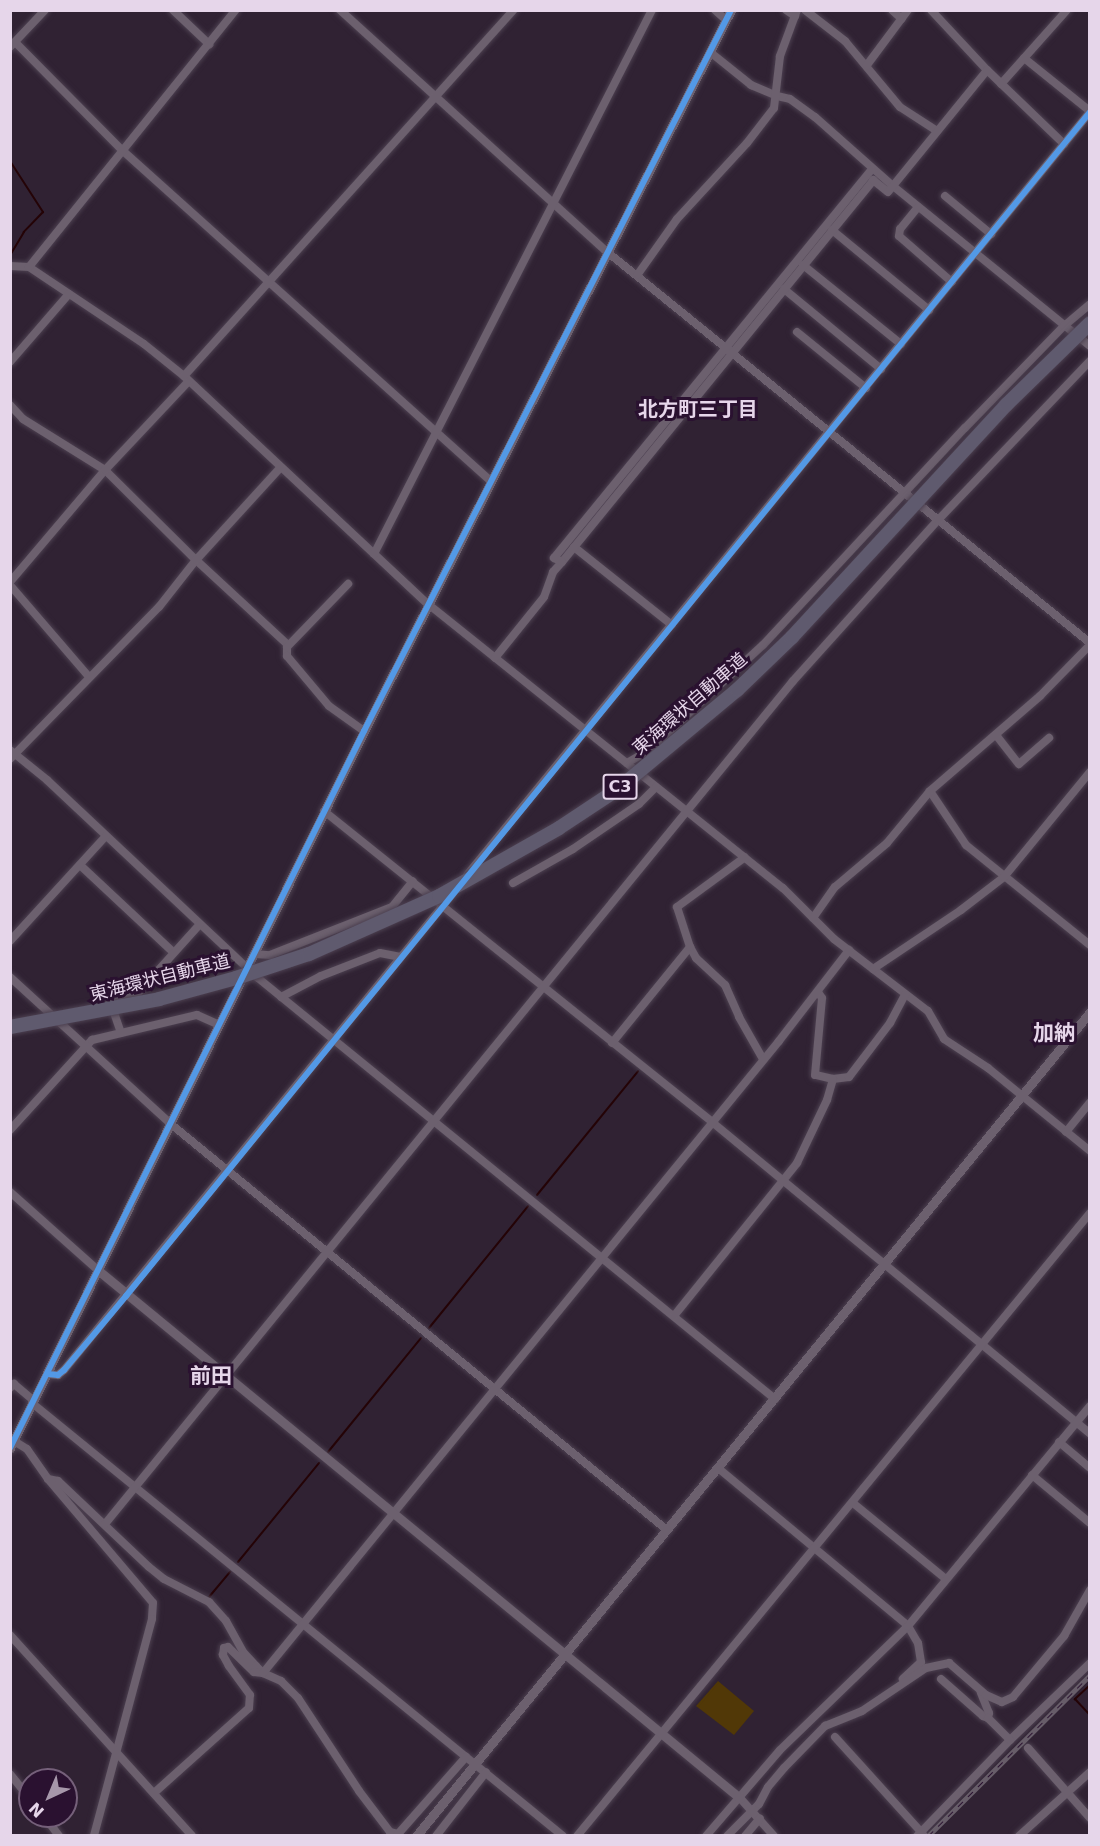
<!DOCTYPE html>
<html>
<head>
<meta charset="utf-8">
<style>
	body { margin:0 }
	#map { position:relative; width:1100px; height:1846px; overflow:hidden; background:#302233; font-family:"DejaVu Sans","Noto Sans JP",sans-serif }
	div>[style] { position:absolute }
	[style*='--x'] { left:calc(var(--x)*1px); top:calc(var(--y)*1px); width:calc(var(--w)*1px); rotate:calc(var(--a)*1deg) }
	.green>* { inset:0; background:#513807 }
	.stream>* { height:2px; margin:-1px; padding:0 1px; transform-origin:1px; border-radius:1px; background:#240306 }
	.roads { filter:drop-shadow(0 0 2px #4c4050) drop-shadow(0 0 2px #4c4050) }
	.minor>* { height:8px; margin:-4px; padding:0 4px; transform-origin:4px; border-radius:4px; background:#6c606e }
	.tertiary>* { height:9px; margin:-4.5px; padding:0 4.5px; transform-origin:4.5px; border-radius:4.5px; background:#6c606e }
	.rail>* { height:4.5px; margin-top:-2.25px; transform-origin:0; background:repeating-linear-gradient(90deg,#2a1130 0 7px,#675d69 0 14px); box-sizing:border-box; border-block:2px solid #675d69 }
	.bridges { filter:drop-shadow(0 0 2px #4c4050) drop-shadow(0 0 2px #4c4050) }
	.motorway-bridge>* { height:14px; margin:-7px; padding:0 7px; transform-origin:7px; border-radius:7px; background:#5f5a6e }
	.cycleway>* { height:6px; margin:-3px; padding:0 3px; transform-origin:3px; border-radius:3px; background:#5399e6 }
	span { translate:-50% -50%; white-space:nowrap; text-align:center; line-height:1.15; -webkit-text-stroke:6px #2a1130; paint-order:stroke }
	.shield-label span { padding:2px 4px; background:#2a1130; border:2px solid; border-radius:4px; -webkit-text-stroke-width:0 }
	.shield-label { font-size:16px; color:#e6d6ea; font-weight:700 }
	.street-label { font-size:18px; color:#e6d6ea }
	.neighbourhood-label { font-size:20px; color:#e6d6ea; font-weight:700 }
	.quarter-label { font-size:21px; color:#e6d6ea; font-weight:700 }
	.frame { position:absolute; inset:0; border:12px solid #e6d6ea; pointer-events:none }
	.north { position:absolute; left:18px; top:1768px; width:60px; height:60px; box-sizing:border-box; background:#2a1130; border:2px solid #75607a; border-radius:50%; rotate:224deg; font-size:16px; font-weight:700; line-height:24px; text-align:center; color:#e6d6ea }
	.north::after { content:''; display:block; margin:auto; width:21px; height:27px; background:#a697aa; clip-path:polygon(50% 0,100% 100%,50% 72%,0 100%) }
</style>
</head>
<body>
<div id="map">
	<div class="green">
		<i style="clip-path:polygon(718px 1681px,754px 1711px,734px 1735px,696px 1706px)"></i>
	</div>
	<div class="stream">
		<i style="--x:10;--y:161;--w:61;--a:57.1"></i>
		<i style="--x:43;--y:212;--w:28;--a:134"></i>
		<i style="--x:24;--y:232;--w:27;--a:121"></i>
		<i style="--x:537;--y:1195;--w:160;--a:-50.8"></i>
		<i style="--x:429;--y:1328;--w:157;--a:-50.9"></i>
		<i style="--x:328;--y:1452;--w:147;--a:-50.8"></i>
		<i style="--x:238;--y:1562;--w:128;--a:-50.7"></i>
		<i style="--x:209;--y:1597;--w:33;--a:-50"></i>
		<i style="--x:1090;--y:1685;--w:21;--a:137"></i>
		<i style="--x:1075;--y:1699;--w:22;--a:47"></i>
	</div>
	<div class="roads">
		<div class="minor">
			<i style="--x:173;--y:10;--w:50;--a:43.4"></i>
			<i style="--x:340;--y:10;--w:359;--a:42.2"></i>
			<i style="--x:606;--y:251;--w:623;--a:39"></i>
			<i style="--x:715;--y:10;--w:15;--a:42"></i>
			<i style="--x:786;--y:10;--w:11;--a:34"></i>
			<i style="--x:805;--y:10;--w:51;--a:37.8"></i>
			<i style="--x:845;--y:41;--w:86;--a:50.2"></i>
			<i style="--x:900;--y:107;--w:44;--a:33"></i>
			<i style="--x:892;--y:10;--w:13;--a:42"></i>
			<i style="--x:931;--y:10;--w:82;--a:47"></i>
			<i style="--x:15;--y:42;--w:153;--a:45.3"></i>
			<i style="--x:123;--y:151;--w:493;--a:41.9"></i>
			<i style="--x:10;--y:47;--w:51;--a:-46.6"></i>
			<i style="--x:710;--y:52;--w:53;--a:38.8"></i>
			<i style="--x:751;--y:85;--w:28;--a:23"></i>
			<i style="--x:777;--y:96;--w:13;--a:13"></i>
			<i style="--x:790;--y:99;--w:31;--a:36"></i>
			<i style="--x:815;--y:117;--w:104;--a:41.5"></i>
			<i style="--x:893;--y:186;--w:254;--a:39.1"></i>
			<i style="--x:1024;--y:58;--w:85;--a:38.8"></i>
			<i style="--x:867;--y:65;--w:69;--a:-53.3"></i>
			<i style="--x:1001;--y:84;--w:99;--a:-48.3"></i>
			<i style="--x:945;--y:196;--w:60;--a:39.6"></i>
			<i style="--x:918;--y:207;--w:28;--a:129"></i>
			<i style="--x:900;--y:229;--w:7;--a:98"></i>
			<i style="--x:899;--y:236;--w:70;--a:41"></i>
			<i style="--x:832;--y:230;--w:126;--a:39.5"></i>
			<i style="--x:803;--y:265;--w:126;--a:38.9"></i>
			<i style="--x:10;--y:266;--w:19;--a:3"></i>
			<i style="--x:29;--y:267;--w:138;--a:33.8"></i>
			<i style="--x:144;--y:344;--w:51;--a:38.7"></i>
			<i style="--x:184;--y:376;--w:334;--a:43.1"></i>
			<i style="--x:428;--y:604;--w:455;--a:38.7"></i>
			<i style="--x:783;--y:888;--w:72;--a:45"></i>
			<i style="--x:834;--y:939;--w:118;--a:37.5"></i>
			<i style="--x:928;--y:1011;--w:32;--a:60"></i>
			<i style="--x:944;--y:1039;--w:53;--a:33.4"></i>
			<i style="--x:988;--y:1068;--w:132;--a:39.1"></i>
			<i style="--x:29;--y:267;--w:330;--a:-51.2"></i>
			<i style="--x:638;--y:274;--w:67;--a:-54.7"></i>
			<i style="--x:677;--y:219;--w:103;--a:-47.4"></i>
			<i style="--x:747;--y:143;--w:44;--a:-52.4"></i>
			<i style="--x:774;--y:108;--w:52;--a:-83.4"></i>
			<i style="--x:780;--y:56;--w:49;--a:-69.7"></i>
			<i style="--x:784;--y:289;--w:126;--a:39.5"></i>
			<i style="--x:797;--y:332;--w:89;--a:39.1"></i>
			<i style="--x:10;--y:362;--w:90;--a:-49.1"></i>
			<i style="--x:184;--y:376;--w:493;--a:-48"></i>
			<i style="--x:10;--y:405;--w:19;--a:47"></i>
			<i style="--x:23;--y:419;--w:97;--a:31.9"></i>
			<i style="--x:105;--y:470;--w:128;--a:44.7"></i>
			<i style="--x:196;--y:560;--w:124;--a:42.7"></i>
			<i style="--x:287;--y:644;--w:12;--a:90"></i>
			<i style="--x:287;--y:656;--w:65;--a:50"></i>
			<i style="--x:329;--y:706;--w:43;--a:35.5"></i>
			<i style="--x:574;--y:547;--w:125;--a:38.5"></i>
			<i style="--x:374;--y:554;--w:611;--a:-62.93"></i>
			<i style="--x:562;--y:562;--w:493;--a:-50.8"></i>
			<i style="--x:873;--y:180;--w:19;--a:39"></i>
			<i style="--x:888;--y:192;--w:157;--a:-50.9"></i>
			<i style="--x:987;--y:70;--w:107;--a:43.9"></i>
			<i style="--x:10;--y:582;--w:147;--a:-49.7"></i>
			<i style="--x:105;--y:470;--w:122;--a:-46.7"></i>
			<i style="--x:10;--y:585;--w:121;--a:49.3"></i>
			<i style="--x:287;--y:647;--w:88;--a:-45.9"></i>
			<i style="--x:495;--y:658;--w:78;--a:-51.2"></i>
			<i style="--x:544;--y:597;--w:27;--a:-70"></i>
			<i style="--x:553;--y:572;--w:13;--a:-48"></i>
			<i style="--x:562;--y:562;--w:9;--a:-153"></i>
			<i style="--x:554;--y:558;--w:502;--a:-50.73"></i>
			<i style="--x:996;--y:735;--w:37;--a:52"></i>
			<i style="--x:1019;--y:764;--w:40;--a:-41"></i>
			<i style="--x:10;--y:750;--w:48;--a:39"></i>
			<i style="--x:47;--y:780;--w:289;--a:43.2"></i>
			<i style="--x:258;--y:978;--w:667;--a:39.16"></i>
			<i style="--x:10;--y:759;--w:213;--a:-45.6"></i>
			<i style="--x:159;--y:607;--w:60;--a:-51.8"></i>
			<i style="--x:196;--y:560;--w:125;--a:-47.6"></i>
			<i style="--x:627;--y:763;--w:24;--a:-30"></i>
			<i style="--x:648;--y:751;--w:156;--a:-42.7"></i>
			<i style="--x:763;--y:645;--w:296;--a:-47.1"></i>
			<i style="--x:965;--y:428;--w:142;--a:-45.9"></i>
			<i style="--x:1064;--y:326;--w:34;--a:-40"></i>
			<i style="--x:930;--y:791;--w:65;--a:56.3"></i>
			<i style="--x:966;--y:845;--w:159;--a:38.9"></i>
			<i style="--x:324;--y:811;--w:497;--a:38.7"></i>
			<i style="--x:712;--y:1122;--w:490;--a:39.5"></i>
			<i style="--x:80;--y:865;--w:127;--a:43.1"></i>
			<i style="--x:467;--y:875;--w:985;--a:-50.77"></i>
			<i style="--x:513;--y:883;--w:69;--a:-29.5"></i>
			<i style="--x:573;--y:849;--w:80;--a:-34.3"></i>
			<i style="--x:639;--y:804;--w:24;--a:-45"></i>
			<i style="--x:813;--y:918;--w:38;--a:-55"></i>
			<i style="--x:835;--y:887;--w:68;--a:-40.2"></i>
			<i style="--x:887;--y:843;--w:67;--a:-50.4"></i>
			<i style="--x:930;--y:791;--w:145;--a:-40.8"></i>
			<i style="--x:1040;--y:696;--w:71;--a:-45.6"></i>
			<i style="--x:10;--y:941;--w:142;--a:-47.6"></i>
			<i style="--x:690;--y:947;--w:13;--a:61"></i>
			<i style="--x:696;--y:958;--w:40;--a:43"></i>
			<i style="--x:725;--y:985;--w:35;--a:66"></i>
			<i style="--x:739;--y:1017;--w:48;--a:60.3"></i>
			<i style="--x:254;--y:954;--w:16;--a:4"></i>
			<i style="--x:270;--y:955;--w:131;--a:-21.5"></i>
			<i style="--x:392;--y:907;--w:33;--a:-51"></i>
			<i style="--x:873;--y:969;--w:106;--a:-33.8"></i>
			<i style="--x:961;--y:910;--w:54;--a:-37.5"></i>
			<i style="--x:1004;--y:877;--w:136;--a:-50.7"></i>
			<i style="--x:10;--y:977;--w:219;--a:42.4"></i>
			<i style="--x:172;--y:1125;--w:640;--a:39.29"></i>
			<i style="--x:281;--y:997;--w:45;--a:-27.7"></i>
			<i style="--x:321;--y:976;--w:63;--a:-21.3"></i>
			<i style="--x:380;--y:953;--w:21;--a:11"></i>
			<i style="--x:121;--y:1033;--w:36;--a:-109"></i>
			<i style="--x:109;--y:999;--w:28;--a:-10"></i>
			<i style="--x:137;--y:994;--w:94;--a:-48"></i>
			<i style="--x:612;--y:1043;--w:124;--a:-50.9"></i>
			<i style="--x:690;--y:947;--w:42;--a:-108"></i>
			<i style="--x:677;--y:907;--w:84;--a:-36.3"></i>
			<i style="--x:833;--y:1079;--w:16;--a:-7"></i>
			<i style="--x:849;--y:1077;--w:68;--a:-52.8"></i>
			<i style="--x:890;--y:1023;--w:32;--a:-62"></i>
			<i style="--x:10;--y:1130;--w:122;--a:-47.7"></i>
			<i style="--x:92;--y:1040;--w:108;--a:-13.4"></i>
			<i style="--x:197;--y:1015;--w:24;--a:24"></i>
			<i style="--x:1066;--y:1132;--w:38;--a:-51"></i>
			<i style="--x:10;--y:1192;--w:119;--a:41.6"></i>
			<i style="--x:674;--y:1316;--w:196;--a:-51.2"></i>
			<i style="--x:797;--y:1163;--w:70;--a:-64.5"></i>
			<i style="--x:827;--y:1100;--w:22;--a:-74"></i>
			<i style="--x:833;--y:1079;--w:18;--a:-167"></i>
			<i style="--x:815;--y:1075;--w:77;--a:-84.8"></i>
			<i style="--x:822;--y:998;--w:7;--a:-124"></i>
			<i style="--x:48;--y:1374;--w:10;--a:6"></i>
			<i style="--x:58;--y:1375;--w:8;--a:-40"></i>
			<i style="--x:64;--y:1370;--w:617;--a:-50.79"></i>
			<i style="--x:10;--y:1388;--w:6;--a:-45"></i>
			<i style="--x:14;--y:1384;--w:26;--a:40"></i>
			<i style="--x:32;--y:1403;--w:685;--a:39.2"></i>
			<i style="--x:14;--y:1441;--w:15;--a:32"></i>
			<i style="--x:27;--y:1449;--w:37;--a:55"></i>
			<i style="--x:48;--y:1479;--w:10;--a:11"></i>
			<i style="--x:58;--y:1481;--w:125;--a:43.4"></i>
			<i style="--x:149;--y:1567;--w:19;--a:39"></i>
			<i style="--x:164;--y:1579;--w:51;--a:27.1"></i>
			<i style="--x:209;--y:1602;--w:25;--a:48"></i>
			<i style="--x:226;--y:1621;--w:37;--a:61"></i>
			<i style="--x:244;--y:1653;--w:18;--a:47"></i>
			<i style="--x:256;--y:1666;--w:10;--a:45"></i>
			<i style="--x:263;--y:1673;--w:20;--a:24"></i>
			<i style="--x:281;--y:1681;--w:24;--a:45"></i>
			<i style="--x:298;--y:1698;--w:111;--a:56.7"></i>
			<i style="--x:359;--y:1791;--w:51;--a:52.9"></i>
			<i style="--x:390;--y:1832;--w:8;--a:14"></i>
			<i style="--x:398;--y:1834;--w:103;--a:-48.6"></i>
			<i style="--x:1059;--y:1442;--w:40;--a:40"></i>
			<i style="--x:718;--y:1468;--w:247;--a:39.7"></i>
			<i style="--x:908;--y:1626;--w:20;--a:60"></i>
			<i style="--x:918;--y:1643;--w:19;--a:81"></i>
			<i style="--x:921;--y:1662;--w:25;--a:137"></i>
			<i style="--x:1032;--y:1475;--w:75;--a:39.6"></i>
			<i style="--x:48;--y:1479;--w:162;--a:49.7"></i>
			<i style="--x:153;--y:1603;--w:16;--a:94"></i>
			<i style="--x:152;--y:1619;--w:225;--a:105"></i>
			<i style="--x:853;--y:1503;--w:120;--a:39.3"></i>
			<i style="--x:105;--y:1524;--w:1088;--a:-50.78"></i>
			<i style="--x:793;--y:681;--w:217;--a:-48"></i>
			<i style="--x:938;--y:520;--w:220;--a:-46.3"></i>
			<i style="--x:10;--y:1635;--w:271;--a:47.8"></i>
			<i style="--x:941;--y:1679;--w:56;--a:41.4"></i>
			<i style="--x:983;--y:1716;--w:5;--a:22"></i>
			<i style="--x:988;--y:1718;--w:5;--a:-79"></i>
			<i style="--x:989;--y:1713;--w:22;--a:-112"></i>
			<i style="--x:835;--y:1737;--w:128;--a:47.8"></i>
			<i style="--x:921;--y:1832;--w:6;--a:135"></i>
			<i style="--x:1010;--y:1740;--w:111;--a:-43.9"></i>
			<i style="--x:1028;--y:1748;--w:94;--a:48.5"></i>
			<i style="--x:10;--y:1774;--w:32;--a:51"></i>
			<i style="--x:154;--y:1793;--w:127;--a:-41.8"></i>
			<i style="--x:249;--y:1708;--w:13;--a:-86"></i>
			<i style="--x:250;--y:1695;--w:36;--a:-126"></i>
			<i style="--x:229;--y:1666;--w:13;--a:-119"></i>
			<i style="--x:223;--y:1655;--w:7;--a:-82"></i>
			<i style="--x:224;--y:1648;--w:4;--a:-14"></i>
			<i style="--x:228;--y:1647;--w:36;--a:44"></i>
			<i style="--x:254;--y:1672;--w:9;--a:6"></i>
			<i style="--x:263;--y:1673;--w:816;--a:-50.77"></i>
			<i style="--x:779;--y:1041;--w:115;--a:-52.4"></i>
			<i style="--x:740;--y:1798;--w:51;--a:48.2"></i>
			<i style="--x:44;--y:1816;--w:25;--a:53"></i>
			<i style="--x:436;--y:1836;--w:81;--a:-52"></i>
			<i style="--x:577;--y:1836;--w:807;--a:-50.53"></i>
			<i style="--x:706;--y:1836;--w:113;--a:-49.3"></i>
			<i style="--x:780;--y:1750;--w:178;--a:-44.1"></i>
			<i style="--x:908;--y:1626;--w:286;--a:-50.4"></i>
			<i style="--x:727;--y:1836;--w:45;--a:-45"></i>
			<i style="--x:759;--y:1804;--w:19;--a:-62"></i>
			<i style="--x:768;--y:1787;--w:25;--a:-50"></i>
			<i style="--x:784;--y:1768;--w:59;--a:-45.7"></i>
			<i style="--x:825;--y:1726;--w:40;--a:-22"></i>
			<i style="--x:862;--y:1711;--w:77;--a:-33.9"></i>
			<i style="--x:926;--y:1668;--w:24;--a:-12"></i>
			<i style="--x:949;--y:1663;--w:49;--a:40.9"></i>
			<i style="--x:986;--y:1695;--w:17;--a:24"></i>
			<i style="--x:1002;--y:1702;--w:12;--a:-24"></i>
			<i style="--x:1013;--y:1697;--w:80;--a:-50.1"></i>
			<i style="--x:1064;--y:1636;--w:53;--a:-60.5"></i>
			<i style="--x:745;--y:1836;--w:23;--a:-50"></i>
			<i style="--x:924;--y:1836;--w:5;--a:-127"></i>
			<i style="--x:921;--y:1832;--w:128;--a:-45.9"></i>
			<i style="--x:1010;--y:1740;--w:31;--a:-135"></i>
			<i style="--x:1019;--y:1836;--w:96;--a:-42"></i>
		</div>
		<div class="tertiary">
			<i style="--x:99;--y:1271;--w:830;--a:39.43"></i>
			<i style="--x:10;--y:1448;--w:800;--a:-63.72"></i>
			<i style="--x:364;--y:731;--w:809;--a:-63.02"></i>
			<i style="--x:416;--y:1836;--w:1065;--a:-50.72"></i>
		</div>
	</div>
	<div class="rail">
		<i style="--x:928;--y:1836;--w:228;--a:-44.8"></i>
	</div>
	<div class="bridges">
		<div class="motorway-bridge">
			<i style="--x:10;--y:1027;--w:152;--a:-10.6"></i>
			<i style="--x:159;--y:999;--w:80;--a:-15.3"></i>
			<i style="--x:236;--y:978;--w:77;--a:-18.2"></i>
			<i style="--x:309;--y:954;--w:142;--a:-24"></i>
			<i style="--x:439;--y:896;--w:138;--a:-29.5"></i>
			<i style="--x:559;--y:828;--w:71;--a:-33.5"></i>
			<i style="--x:618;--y:789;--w:155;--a:-39.8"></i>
			<i style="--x:737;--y:690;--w:76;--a:-43.9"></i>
			<i style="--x:792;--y:637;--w:316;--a:-47.3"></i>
			<i style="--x:1006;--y:405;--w:117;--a:-44.3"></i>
		</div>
	</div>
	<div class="cycleway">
		<i style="--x:48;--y:1374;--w:10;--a:6"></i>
		<i style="--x:58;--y:1375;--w:8;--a:-40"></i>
		<i style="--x:64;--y:1370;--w:97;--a:-50"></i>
		<i style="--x:126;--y:1296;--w:1527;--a:-50.85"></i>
		<i style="--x:10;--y:1448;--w:800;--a:-63.72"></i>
		<i style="--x:364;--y:731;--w:809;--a:-63.02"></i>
	</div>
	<div class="shield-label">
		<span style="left:620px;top:787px">C3</span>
	</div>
	<div class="street-label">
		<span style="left:690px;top:704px;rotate:-41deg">東海環状自動車道</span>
		<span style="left:160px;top:978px;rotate:-14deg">東海環状自動車道</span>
	</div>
	<div class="neighbourhood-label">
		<span style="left:698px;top:409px">北方町三丁目</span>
	</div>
	<div class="quarter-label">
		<span style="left:1054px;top:1033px">加納</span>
		<span style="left:211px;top:1376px">前田</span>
	</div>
	<div class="frame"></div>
	<div class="north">N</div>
</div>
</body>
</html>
